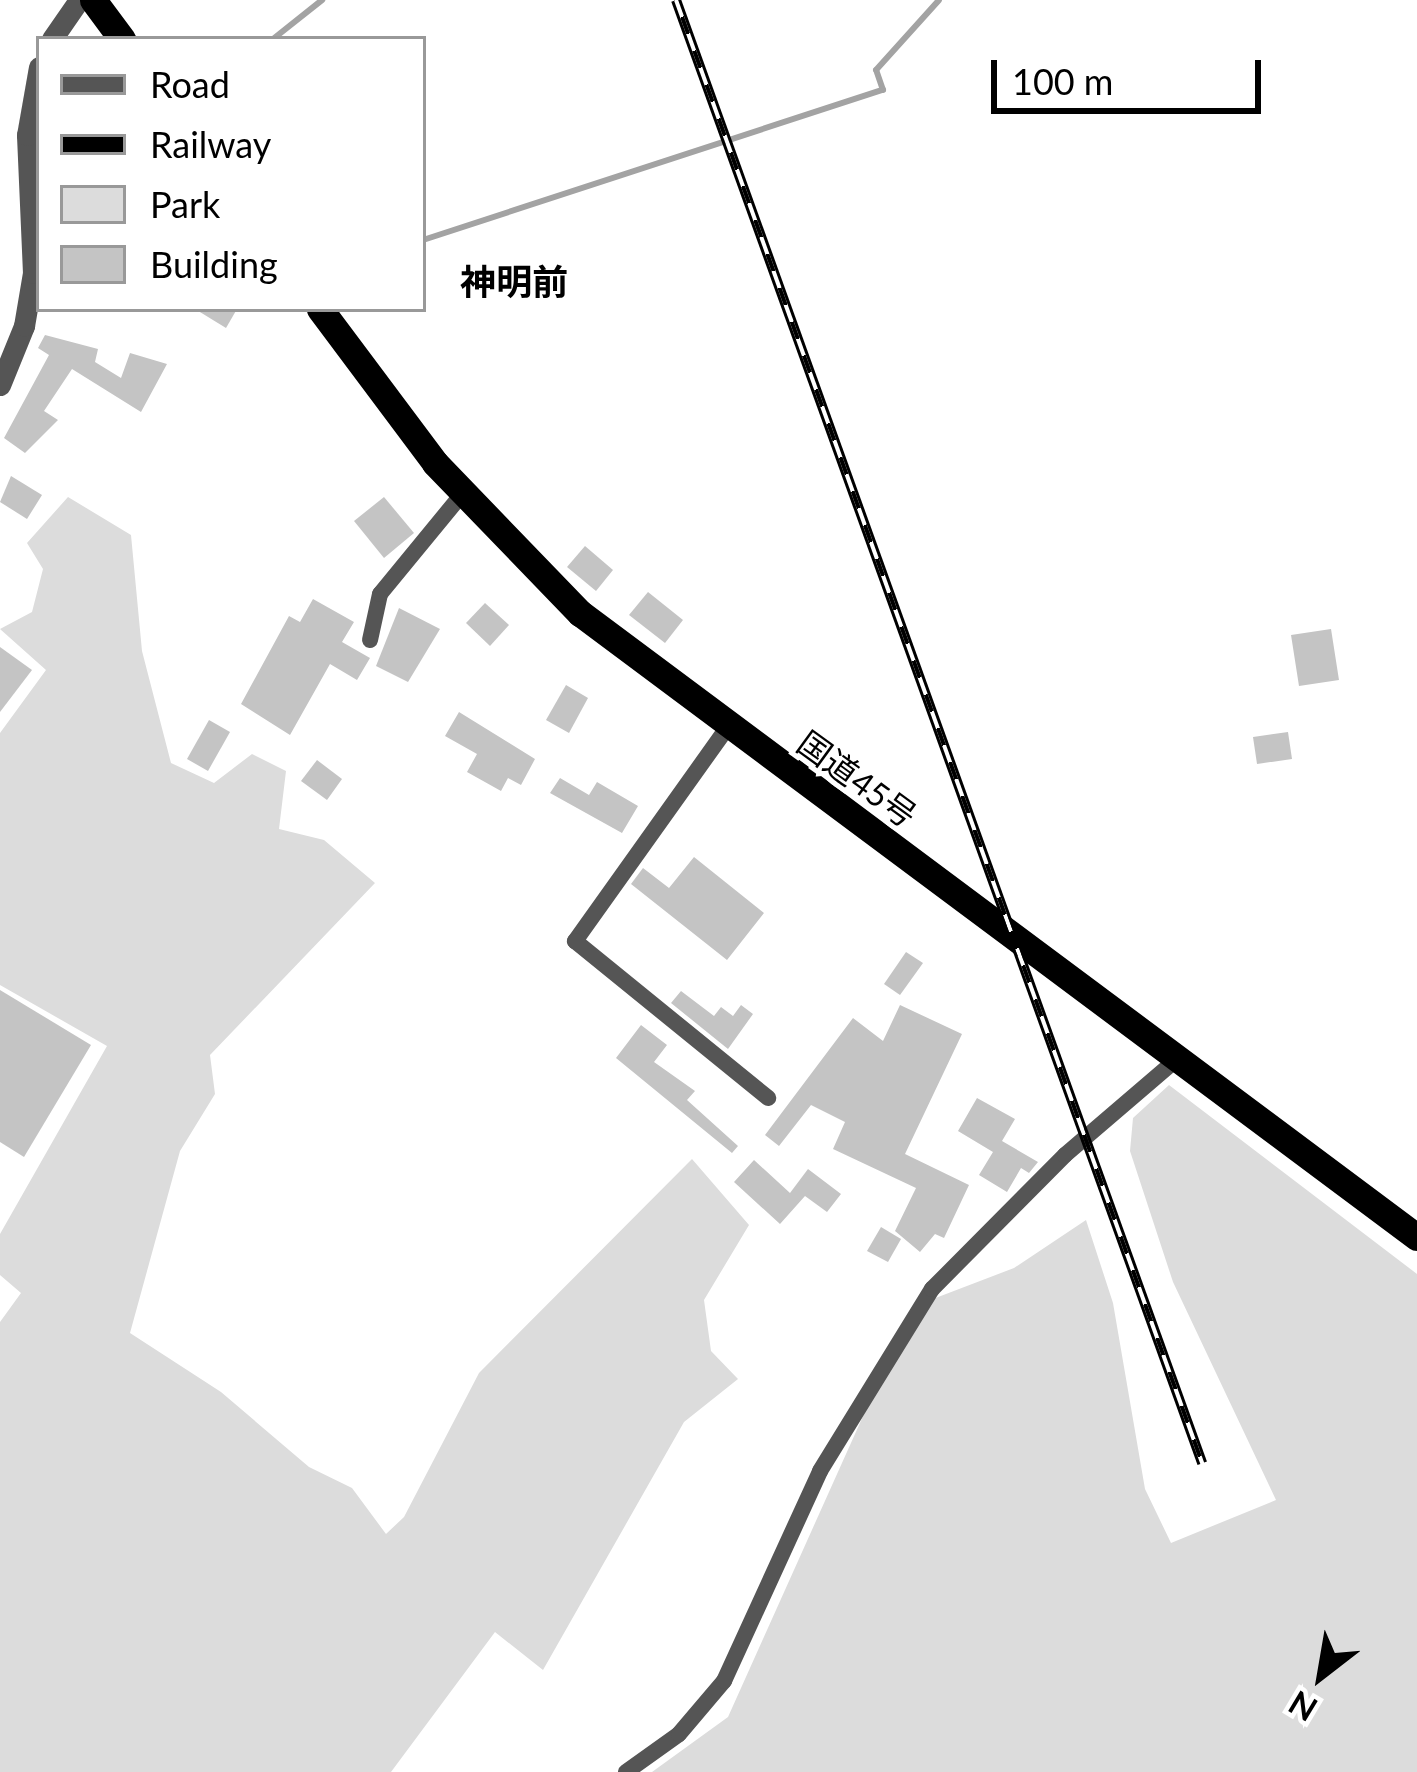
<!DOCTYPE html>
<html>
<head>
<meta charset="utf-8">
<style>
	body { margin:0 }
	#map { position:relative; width:1417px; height:1772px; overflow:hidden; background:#fff; font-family:Lato,"Noto Sans JP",sans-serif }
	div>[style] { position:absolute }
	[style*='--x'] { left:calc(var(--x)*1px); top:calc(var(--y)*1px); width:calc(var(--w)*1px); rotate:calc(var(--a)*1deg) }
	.green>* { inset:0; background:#dcdcdc }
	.stream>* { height:6px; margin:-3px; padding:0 3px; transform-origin:3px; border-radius:3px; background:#a3a3a3 }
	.building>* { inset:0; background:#c4c4c4 }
	.minor>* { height:16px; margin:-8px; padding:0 8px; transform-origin:8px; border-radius:8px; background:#555 }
	.tertiary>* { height:21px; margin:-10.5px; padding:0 10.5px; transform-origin:10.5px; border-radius:10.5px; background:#555 }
	.trunk>* { height:27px; margin:-13.5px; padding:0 13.5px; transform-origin:13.5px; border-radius:13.5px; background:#000 }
	.rail>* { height:10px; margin-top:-5px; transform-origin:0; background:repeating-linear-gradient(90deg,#fff 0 18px,#000 0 36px); box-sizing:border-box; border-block:3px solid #000 }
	span { translate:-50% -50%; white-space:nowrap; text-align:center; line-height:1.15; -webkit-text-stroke:10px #fff; paint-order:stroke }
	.street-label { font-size:33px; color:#000 }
	.neighbourhood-label { font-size:36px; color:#000; font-weight:700 }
	.legend { position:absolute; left:36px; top:36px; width:390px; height:276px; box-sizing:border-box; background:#fff; border:3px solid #999; margin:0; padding:15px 21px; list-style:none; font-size:36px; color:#000 }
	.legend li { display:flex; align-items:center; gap:24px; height:60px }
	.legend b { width:60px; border:3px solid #999 }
	.north { position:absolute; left:1261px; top:1616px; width:120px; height:120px; -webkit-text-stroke:9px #fff; paint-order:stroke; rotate:211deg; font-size:33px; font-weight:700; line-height:48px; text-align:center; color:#000 }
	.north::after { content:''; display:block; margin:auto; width:42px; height:54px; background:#000; clip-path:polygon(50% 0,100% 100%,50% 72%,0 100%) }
	.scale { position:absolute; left:991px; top:60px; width:270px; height:54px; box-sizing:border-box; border:6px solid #000; border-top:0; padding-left:15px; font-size:36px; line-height:42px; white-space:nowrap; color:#000; -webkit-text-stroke:9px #fff; paint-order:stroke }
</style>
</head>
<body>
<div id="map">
	<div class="green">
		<i style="clip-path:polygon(68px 497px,131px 535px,142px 651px,171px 763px,214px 783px,252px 754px,286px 771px,279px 829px,324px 840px,375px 883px,210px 1055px,215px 1094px,180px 1151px,130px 1333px,221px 1392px,309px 1467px,352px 1488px,386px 1534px,404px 1517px,479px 1373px,692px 1159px,749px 1225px,704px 1300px,711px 1351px,738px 1379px,684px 1422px,543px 1670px,495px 1632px,391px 1772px,0 1772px,0 1322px,21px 1293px,0 1275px,0 1234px,107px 1046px,0 985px,0 733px,46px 670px,0 629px,32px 612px,43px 569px,27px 543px)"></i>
		<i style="clip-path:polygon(1169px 1085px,1417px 1274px,1417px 1772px,652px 1772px,728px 1717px,912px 1307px,1014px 1268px,1086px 1220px,1113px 1303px,1145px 1489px,1171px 1543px,1276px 1500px,1173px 1282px,1130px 1151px,1133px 1118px)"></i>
	</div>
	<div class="stream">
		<i style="--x:273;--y:39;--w:63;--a:-38.5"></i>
		<i style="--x:423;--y:240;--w:484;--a:-18.1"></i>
		<i style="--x:883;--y:90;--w:21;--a:-109"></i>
		<i style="--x:876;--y:70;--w:94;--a:-48"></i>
	</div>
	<div class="building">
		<i style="clip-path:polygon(195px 309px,237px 309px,226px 328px)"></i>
		<i style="clip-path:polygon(45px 335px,98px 349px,95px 362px,121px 378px,130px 353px,167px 364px,141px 412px,72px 369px,44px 411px,58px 420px,25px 453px,4px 438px,49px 355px,38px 348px)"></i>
		<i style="clip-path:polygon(11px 476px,42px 495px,27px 519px,0 502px)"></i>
		<i style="clip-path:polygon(384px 497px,414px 533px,384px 558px,354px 521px)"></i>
		<i style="clip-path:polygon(585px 546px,613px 570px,596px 591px,567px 567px)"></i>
		<i style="clip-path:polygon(648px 592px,683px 620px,665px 643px,629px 615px)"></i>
		<i style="clip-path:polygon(313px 599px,354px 622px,342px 642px,370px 658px,357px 680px,330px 664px,290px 735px,241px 704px,289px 616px,300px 622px)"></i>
		<i style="clip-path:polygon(485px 603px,509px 625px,490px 646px,466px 623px)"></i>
		<i style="clip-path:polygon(399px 608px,440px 629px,408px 682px,376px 666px)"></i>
		<i style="clip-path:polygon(1331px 629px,1339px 680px,1299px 686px,1291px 635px)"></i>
		<i style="clip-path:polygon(0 647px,32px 670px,0 712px)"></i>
		<i style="clip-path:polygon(566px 685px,588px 698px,569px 733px,546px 720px)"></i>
		<i style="clip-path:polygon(459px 712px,535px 759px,521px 785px,508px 778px,501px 791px,467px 772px,477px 754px,445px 736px)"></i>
		<i style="clip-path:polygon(209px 720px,230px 732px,208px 771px,187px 759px)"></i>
		<i style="clip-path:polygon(1288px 732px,1292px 759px,1257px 764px,1253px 737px)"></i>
		<i style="clip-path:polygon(317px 760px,342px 779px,327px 800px,301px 781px)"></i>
		<i style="clip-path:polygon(560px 778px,589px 795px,597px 782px,638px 806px,622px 833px,550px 793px)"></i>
		<i style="clip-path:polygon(694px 857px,764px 913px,727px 960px,631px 884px,643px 868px,669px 888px)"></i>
		<i style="clip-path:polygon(906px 952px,923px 963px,900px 995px,884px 984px)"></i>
		<i style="clip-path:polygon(0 990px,91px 1045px,24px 1157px,0 1142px)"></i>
		<i style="clip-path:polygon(681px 991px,714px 1016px,721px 1007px,733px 1016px,741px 1005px,753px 1014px,728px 1049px,671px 1003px)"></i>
		<i style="clip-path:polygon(900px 1005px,962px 1034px,905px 1154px,969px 1185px,944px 1238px,935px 1234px,920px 1252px,895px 1231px,916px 1188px,833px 1149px,845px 1122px,811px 1105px,779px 1146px,765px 1135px,853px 1018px,883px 1041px)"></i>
		<i style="clip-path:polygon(641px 1025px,667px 1045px,654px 1062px,695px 1091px,687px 1100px,738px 1146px,732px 1153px,616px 1058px)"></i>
		<i style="clip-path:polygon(977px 1098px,1015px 1119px,1002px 1141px,1038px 1162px,1029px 1173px,1021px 1168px,1007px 1192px,979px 1175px,993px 1152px,958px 1131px)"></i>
		<i style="clip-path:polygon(754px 1160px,790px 1193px,808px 1169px,841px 1194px,827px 1212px,805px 1196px,780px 1224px,734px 1182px)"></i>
		<i style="clip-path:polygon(881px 1227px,901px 1239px,888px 1262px,867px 1251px)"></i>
	</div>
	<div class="minor">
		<i style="--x:370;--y:640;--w:47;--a:-77.7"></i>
		<i style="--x:380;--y:594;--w:129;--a:-50.6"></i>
		<i style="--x:727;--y:728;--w:262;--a:125.5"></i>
		<i style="--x:575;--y:941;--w:249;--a:39.1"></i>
		<i style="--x:626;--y:1772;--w:65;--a:-35.6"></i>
		<i style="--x:679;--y:1734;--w:70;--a:-49.7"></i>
		<i style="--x:724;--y:1681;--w:231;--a:-65.4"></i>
		<i style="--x:820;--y:1471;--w:214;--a:-58.4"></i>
		<i style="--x:932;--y:1289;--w:189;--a:-45.2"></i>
		<i style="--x:1065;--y:1155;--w:146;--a:-40.6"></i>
	</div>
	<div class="tertiary">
		<i style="--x:52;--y:39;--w:47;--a:-55.3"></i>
		<i style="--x:0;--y:385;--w:64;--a:-67.9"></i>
		<i style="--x:24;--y:326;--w:54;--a:-80.4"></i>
		<i style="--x:33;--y:273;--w:138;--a:-92.5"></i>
		<i style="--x:27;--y:135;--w:69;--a:-80"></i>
	</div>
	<div class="trunk">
		<i style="--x:93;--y:0;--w:49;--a:53.4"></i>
		<i style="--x:320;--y:309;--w:192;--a:53.2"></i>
		<i style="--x:435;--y:463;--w:209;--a:46"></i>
		<i style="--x:580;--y:613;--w:1044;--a:36.71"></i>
	</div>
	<div class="rail">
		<i style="--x:676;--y:0;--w:1555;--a:70.22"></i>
	</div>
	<div class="street-label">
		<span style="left:857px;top:779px;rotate:36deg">国道45号</span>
	</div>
	<div class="neighbourhood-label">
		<span style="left:514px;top:282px">神明前</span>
	</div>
	<ul class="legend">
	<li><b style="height:15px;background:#555"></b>Road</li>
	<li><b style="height:15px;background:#000"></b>Railway</li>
	<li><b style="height:33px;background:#dcdcdc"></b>Park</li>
	<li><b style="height:33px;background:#c4c4c4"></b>Building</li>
	</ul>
	<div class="north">N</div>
	<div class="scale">100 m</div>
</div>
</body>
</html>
